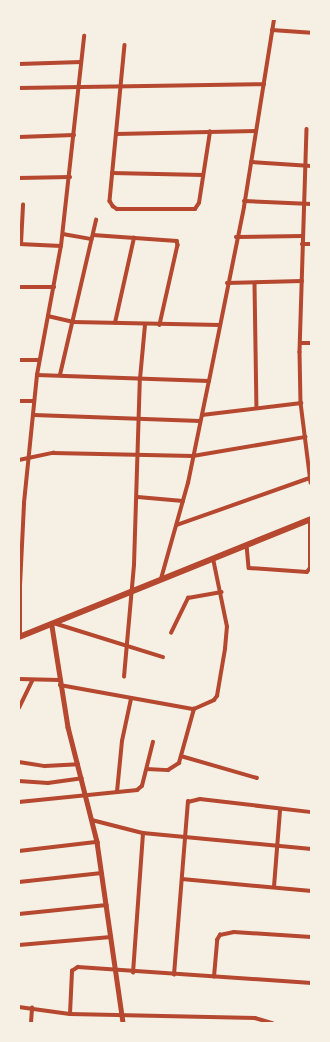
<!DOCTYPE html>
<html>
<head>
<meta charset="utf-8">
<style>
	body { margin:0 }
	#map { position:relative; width:330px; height:1042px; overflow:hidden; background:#f6efe4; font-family:"Public Sans",sans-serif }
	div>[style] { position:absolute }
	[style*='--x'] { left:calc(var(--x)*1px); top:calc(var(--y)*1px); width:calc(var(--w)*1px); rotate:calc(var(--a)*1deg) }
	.minor>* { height:3.5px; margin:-1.75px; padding:0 1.75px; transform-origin:1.75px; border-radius:1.75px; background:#b5482f }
	.tertiary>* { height:4.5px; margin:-2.25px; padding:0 2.25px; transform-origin:2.25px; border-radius:2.25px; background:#b5482f }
	.trunk>* { height:6px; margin:-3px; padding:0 3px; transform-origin:3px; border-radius:3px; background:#b5482f }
	span { translate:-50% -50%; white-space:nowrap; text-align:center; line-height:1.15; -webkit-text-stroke:3px #f6efe4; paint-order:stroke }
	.frame { position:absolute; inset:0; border:20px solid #f6efe4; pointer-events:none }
</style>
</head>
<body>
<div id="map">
	<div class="minor">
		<i style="--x:272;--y:30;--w:39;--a:4"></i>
		<i style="--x:125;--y:45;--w:157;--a:95.5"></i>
		<i style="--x:110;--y:201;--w:6;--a:59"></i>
		<i style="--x:113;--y:206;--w:5;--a:37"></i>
		<i style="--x:117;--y:209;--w:78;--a:0"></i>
		<i style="--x:195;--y:209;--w:7;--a:-56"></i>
		<i style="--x:199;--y:203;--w:72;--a:-81.2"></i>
		<i style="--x:19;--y:64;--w:62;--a:-1.8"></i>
		<i style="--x:19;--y:88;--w:245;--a:-0.9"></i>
		<i style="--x:307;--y:129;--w:223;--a:91.8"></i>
		<i style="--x:300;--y:352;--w:51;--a:88.9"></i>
		<i style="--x:301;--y:403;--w:80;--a:82.8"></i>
		<i style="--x:116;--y:134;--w:140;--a:-1.2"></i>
		<i style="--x:19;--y:137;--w:55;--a:-2.1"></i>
		<i style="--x:251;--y:162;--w:60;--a:3.8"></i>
		<i style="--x:112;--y:173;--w:91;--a:1.3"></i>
		<i style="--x:19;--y:178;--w:51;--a:-1.1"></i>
		<i style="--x:244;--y:201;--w:67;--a:2.6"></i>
		<i style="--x:63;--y:234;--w:29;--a:10"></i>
		<i style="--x:93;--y:235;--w:84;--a:4.1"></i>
		<i style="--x:177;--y:241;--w:4;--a:76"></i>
		<i style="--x:178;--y:245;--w:82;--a:102.7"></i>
		<i style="--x:236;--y:237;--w:66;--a:-0.9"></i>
		<i style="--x:19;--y:244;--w:42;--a:2.7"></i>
		<i style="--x:21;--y:244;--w:39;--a:-87"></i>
		<i style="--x:302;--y:244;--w:9;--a:0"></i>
		<i style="--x:227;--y:283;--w:75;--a:-1.5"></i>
		<i style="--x:255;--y:284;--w:123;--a:89.1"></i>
		<i style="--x:19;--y:287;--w:35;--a:0"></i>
		<i style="--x:48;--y:316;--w:26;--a:13"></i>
		<i style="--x:73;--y:322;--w:147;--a:1.2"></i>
		<i style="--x:115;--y:323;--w:87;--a:-77.4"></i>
		<i style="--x:300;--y:343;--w:11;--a:0"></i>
		<i style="--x:19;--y:360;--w:20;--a:0"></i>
		<i style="--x:37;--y:375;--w:172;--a:2"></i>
		<i style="--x:60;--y:375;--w:159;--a:-76.9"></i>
		<i style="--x:19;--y:401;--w:15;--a:0"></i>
		<i style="--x:34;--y:415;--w:166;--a:2.1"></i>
		<i style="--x:202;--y:415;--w:100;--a:-6.9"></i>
		<i style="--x:19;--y:460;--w:35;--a:-12"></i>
		<i style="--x:53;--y:453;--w:140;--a:1.2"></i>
		<i style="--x:193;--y:456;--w:114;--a:-9.6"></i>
		<i style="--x:138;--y:497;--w:45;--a:5.1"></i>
		<i style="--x:177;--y:525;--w:141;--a:-19.5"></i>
		<i style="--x:247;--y:545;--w:23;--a:85"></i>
		<i style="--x:249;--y:568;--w:58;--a:3.9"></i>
		<i style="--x:307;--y:572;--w:5;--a:-53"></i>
		<i style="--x:310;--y:568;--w:48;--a:-90"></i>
		<i style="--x:161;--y:579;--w:100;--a:-74.3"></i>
		<i style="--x:188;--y:483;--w:104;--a:-78.4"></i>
		<i style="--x:209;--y:381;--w:177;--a:-78.6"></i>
		<i style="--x:244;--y:207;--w:190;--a:-80.9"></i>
		<i style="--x:57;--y:624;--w:111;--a:17.3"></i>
		<i style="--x:171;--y:633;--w:39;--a:-64"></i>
		<i style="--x:188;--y:598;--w:34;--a:-10"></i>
		<i style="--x:20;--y:637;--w:51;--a:-90"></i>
		<i style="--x:20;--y:586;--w:83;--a:-87.2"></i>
		<i style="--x:24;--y:503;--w:129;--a:-84.2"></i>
		<i style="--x:37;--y:375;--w:131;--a:-79.5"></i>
		<i style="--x:61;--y:246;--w:211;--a:-83.7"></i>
		<i style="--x:124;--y:677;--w:112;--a:-84.9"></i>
		<i style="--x:134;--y:565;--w:186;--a:-88.2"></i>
		<i style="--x:140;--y:379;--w:54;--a:-84.7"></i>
		<i style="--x:19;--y:679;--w:40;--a:1.4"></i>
		<i style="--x:60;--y:685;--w:136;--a:10.2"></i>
		<i style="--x:194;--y:709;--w:22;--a:-24"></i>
		<i style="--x:214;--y:700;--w:5;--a:-53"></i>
		<i style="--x:217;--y:696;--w:48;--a:-80.3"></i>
		<i style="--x:225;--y:649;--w:22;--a:-85"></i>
		<i style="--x:227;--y:627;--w:69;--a:-101.6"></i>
		<i style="--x:19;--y:708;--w:30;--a:-64"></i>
		<i style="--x:181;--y:756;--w:79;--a:16.1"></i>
		<i style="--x:19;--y:762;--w:26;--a:9"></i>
		<i style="--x:45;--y:766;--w:33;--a:-3"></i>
		<i style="--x:147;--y:769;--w:21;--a:3"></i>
		<i style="--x:168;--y:770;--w:13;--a:-32"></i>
		<i style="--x:179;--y:763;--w:56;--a:-74.5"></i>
		<i style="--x:19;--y:781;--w:29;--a:4"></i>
		<i style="--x:48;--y:783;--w:34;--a:-8"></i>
		<i style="--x:117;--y:792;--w:51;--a:-84.4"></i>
		<i style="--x:122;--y:741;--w:43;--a:-77.9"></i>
		<i style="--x:19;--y:802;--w:119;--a:-5.8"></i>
		<i style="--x:137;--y:790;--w:6;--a:-39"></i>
		<i style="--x:142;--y:786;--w:45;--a:-76"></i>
		<i style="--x:92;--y:820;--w:53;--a:14.3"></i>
		<i style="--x:143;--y:833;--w:169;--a:5.4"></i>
		<i style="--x:19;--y:851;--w:79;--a:-6.6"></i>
		<i style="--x:182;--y:879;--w:130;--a:5.3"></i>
		<i style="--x:19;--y:882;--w:83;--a:-6.2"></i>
		<i style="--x:274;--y:887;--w:77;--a:-85.5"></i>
		<i style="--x:19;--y:914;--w:88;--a:-5.8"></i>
		<i style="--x:19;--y:945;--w:92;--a:-5"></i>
		<i style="--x:133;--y:973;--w:140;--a:-85.9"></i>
		<i style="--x:174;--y:975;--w:174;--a:-85.4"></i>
		<i style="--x:188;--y:802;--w:12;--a:-14"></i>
		<i style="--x:200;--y:799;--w:112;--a:6.7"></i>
		<i style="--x:214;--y:977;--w:37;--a:-85"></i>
		<i style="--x:217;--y:940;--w:6;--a:-59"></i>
		<i style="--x:220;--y:935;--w:14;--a:-12"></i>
		<i style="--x:234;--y:932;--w:77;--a:3.7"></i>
		<i style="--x:19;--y:1007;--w:51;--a:7.8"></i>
		<i style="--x:70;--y:1014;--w:185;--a:1.2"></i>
		<i style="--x:255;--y:1018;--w:18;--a:16"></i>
		<i style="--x:70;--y:1014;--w:43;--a:-87.3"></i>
		<i style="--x:72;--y:971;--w:7;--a:-34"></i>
		<i style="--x:78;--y:967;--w:234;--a:3.9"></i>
		<i style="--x:31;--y:1023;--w:15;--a:-86"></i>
	</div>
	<div class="tertiary">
		<i style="--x:52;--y:626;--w:102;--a:81"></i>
		<i style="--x:68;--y:727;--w:119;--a:75.8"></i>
		<i style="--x:97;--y:842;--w:183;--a:81.8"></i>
	</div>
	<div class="trunk">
		<i style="--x:19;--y:637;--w:315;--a:-22"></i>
	</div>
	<div class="frame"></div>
</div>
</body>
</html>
